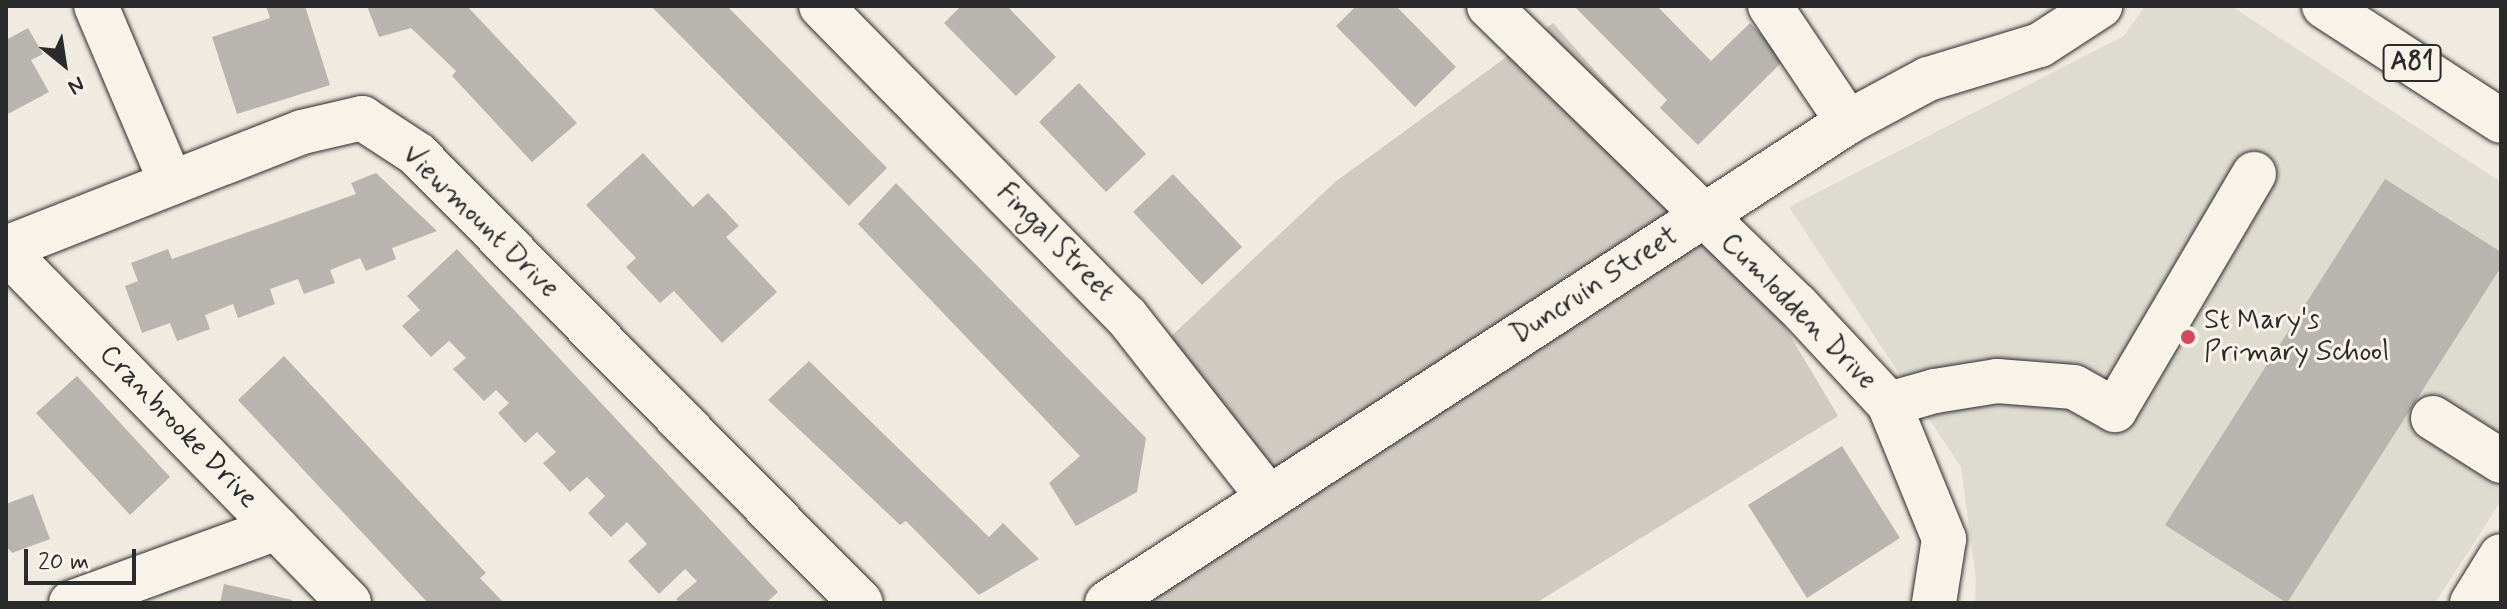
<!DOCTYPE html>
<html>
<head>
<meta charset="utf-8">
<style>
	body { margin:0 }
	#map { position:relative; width:2507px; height:609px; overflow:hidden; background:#efebe0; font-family:Mynerve,sans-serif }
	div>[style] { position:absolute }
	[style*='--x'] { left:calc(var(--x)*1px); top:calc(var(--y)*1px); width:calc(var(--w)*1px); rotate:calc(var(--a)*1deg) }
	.built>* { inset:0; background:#dedbd1 }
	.green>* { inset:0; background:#cfcbc2 }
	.building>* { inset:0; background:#b8b5ae }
	.roads { filter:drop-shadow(0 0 2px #2b2b2b) drop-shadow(0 0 2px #2b2b2b) }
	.minor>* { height:44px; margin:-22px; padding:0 22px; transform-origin:22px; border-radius:22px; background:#f7f3e8 }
	.major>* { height:44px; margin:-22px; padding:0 22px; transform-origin:22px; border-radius:22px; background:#f7f3e8 }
	.dots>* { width:22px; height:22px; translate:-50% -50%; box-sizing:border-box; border:4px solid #f7f3e8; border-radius:50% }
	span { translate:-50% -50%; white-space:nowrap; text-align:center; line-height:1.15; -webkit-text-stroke:6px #f7f3e8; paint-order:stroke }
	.shield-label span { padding:2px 6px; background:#f7f3e8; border:2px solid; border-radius:6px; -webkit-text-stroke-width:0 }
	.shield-label { font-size:26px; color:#2b2b2b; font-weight:700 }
	.street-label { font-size:28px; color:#2b2b2b }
	.poi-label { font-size:28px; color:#2b2b2b }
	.left { translate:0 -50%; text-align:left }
	.frame { position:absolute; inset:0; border:8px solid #2b2b2b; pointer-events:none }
	.north { position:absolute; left:24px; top:24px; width:80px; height:80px; -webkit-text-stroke:6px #f7f3e8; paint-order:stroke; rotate:150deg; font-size:22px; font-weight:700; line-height:32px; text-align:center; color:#2b2b2b }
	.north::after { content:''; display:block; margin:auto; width:28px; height:36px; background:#2b2b2b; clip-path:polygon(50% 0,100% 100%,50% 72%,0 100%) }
	.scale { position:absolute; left:24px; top:549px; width:112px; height:36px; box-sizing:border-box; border:4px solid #2b2b2b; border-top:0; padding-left:10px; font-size:24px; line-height:28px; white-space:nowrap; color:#2b2b2b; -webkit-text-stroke:6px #f7f3e8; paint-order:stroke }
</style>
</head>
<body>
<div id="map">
	<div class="built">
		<i style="clip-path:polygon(2145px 6px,2231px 6px,2501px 182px,2501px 501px,2435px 603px,1975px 603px,1976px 579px,1961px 467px,1789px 207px,2124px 36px)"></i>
	</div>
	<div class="green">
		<i style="clip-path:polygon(1553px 23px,1710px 201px,1838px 416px,1536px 603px,1142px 603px,1269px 524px,1148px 358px,1335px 182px)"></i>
	</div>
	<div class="building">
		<i style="clip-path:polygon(266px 6px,305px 6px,330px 85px,237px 114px,212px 37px,270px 18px)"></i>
		<i style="clip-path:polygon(367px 6px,467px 6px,577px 123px,532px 162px,452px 76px,456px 71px,411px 28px,379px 37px)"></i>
		<i style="clip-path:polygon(651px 6px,727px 6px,887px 168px,849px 206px)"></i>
		<i style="clip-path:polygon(961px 6px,1007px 6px,1056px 57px,1016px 96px,944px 23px)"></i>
		<i style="clip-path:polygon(1356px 6px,1396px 6px,1456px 67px,1415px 107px,1336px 26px)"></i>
		<i style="clip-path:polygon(1574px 6px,1657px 6px,1711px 61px,1750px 23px,1785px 59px,1698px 145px,1660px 108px,1667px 100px)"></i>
		<i style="clip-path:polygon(28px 28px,43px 54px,31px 60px,49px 92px,6px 115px,6px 40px)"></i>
		<i style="clip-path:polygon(1079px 83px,1146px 154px,1106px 192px,1039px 122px)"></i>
		<i style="clip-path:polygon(643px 153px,693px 207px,708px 193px,739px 226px,726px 237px,777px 292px,722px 343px,674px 291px,660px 303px,626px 267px,636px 258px,586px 205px)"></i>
		<i style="clip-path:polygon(376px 173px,437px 231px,392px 248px,396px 259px,366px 271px,360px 258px,330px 270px,335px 283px,304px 294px,298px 279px,270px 289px,275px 304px,238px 318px,233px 304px,205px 315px,210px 329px,177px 341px,170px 323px,142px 333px,125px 286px,138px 281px,131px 263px,168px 249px,172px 259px,356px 194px,351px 183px)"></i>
		<i style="clip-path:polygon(1173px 174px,1242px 247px,1202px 285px,1133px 212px)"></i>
		<i style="clip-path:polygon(2385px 179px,2501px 252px,2501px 267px,2287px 603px,2165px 525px)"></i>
		<i style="clip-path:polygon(896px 183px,1146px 438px,1137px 492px,1076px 526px,1049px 483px,1080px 456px,858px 224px)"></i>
		<i style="clip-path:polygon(457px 249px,778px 592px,766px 603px,680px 603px,676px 599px,697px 581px,685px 569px,659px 594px,628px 561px,647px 544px,627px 522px,611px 537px,588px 513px,605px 496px,587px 477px,570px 492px,543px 463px,556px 452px,537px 432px,525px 443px,498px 413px,509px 403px,496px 390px,484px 401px,453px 369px,466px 358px,449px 341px,431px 357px,402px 326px,420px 310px,407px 296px)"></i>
		<i style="clip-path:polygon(284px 356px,486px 573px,480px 578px,504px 603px,428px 603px,238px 400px)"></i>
		<i style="clip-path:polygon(809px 361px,989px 537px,1003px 523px,1039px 559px,979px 595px,906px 521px,900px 525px,768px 400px)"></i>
		<i style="clip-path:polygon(77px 376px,170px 477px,130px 515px,36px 413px)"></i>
		<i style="clip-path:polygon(1842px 446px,1900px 538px,1807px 598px,1748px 505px)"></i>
		<i style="clip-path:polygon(33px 494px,50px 539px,12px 553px,6px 546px,6px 504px)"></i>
		<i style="clip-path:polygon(224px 584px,292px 600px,291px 603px,220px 603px)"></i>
	</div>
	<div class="roads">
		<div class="minor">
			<i style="--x:96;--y:6;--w:192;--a:67"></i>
			<i style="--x:821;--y:6;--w:435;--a:45.5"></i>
			<i style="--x:1126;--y:316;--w:231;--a:51.8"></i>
			<i style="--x:1489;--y:6;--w:429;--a:44.2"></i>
			<i style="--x:1797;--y:305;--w:135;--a:47.1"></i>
			<i style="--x:1889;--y:404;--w:146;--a:67.8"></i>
			<i style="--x:1944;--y:539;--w:65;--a:98.9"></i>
			<i style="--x:1770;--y:6;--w:140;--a:56.1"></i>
			<i style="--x:6;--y:248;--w:318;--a:-21.4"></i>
			<i style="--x:302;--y:132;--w:62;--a:-13.1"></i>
			<i style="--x:362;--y:118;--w:66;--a:33.2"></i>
			<i style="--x:417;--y:154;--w:631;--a:45.32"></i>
			<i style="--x:6;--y:251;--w:491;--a:45.7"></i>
			<i style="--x:1889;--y:404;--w:48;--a:-15.8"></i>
			<i style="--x:1935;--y:391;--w:63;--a:-9.2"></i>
			<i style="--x:1997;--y:381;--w:77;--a:4.5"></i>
			<i style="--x:2074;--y:387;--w:47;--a:29.3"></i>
			<i style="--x:2115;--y:410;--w:274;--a:-59.5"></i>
			<i style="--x:2433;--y:418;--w:80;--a:32.3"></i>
			<i style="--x:71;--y:603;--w:219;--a:-20"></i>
			<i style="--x:1107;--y:603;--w:883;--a:-32.99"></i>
			<i style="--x:1848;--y:122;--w:91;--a:-28.3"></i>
			<i style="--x:1928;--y:79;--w:117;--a:-16.9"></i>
			<i style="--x:2040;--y:45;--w:72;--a:-33"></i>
			<i style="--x:2472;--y:603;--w:55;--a:-58.3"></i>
		</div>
		<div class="major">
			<i style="--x:2324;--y:6;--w:211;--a:33"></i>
		</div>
	</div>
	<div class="dots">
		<i style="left:2188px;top:337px;background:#d1495b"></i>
	</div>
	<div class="shield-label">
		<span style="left:2412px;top:63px">A81</span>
	</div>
	<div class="street-label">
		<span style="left:480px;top:222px;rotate:44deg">Viewmount Drive</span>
		<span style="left:1055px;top:243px;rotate:45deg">Fingal Street</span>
		<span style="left:1595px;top:286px;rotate:-33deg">Duncruin Street</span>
		<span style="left:1798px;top:312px;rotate:45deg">Cumlodden Drive</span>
		<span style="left:178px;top:427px;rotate:46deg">Cranbrooke Drive</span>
	</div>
	<div class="poi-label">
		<span class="left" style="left:2204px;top:337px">St Mary's<br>Primary School</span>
	</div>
	<div class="frame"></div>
	<div class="north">N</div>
	<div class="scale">20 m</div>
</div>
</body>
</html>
